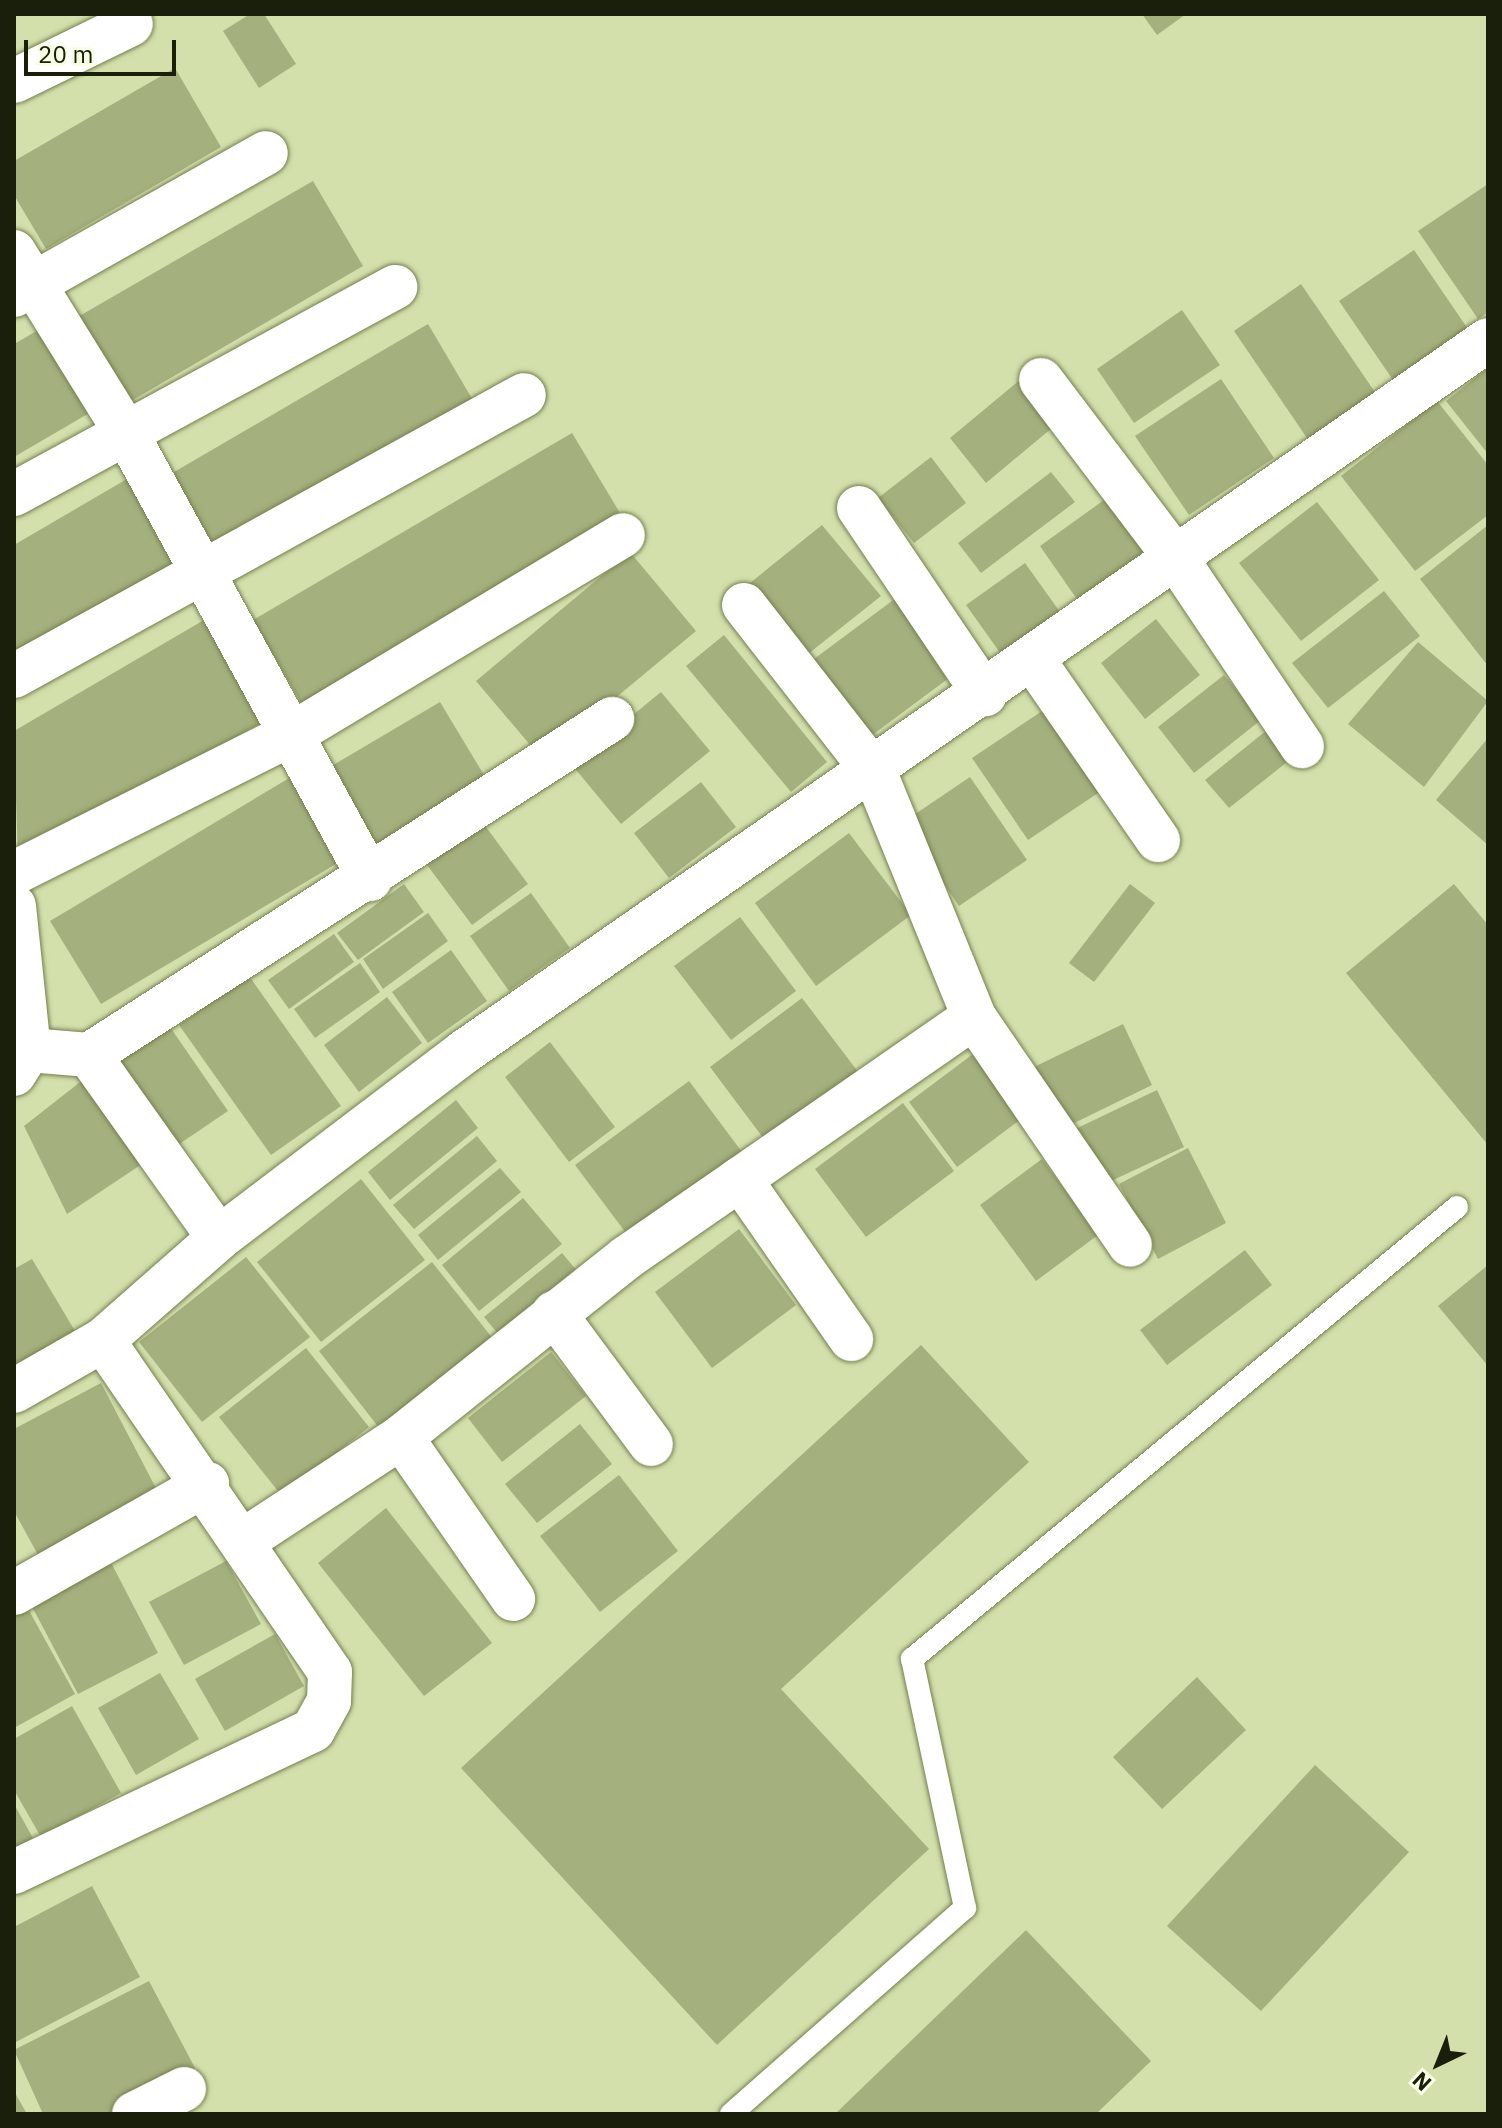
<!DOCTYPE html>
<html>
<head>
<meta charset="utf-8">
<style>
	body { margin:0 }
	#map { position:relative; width:1502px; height:2128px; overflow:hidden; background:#d3e0ac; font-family:"IBM Plex Sans",sans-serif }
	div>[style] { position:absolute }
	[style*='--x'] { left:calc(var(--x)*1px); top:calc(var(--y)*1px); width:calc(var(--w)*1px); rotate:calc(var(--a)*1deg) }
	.building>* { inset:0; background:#a4b07d }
	.roads { filter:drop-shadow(0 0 2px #747f4e) drop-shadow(0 0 2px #747f4e) }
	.lane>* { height:22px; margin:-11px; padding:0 11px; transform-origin:11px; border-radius:11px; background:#fff }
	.street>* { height:44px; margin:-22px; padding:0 22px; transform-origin:22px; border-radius:22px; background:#fff }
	span { translate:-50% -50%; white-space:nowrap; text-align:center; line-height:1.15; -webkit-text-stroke:8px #f7fee3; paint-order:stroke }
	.frame { position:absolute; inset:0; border:16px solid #1a1f0b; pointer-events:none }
	.north { position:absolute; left:1398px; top:2024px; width:80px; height:80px; -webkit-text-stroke:6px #f7fee3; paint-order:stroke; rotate:223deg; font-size:22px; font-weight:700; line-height:32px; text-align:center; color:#1a1f0b }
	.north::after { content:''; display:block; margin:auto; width:28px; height:36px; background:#1a1f0b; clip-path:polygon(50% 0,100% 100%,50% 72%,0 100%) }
	.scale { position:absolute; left:24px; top:40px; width:152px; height:36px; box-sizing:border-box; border:4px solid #1a1f0b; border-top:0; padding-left:10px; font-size:24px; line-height:28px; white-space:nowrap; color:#1a1f0b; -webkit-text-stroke:6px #f7fee3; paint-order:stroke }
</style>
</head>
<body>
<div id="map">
	<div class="building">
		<i style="clip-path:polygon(250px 14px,264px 14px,296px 64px,259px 88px,223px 31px)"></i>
		<i style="clip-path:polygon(1142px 14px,1186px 14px,1157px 35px)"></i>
		<i style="clip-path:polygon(175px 68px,221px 147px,46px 249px,14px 195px,14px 161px)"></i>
		<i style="clip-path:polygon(313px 181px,363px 266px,119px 408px,69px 322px)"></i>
		<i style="clip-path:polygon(1488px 184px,1488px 312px,1478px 319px,1418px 231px)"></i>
		<i style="clip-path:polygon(1414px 250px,1468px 329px,1393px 380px,1339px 301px)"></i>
		<i style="clip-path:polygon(1301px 284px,1379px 398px,1311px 444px,1234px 331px)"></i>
		<i style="clip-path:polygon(1182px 310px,1220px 365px,1134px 423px,1097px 369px)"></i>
		<i style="clip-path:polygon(428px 324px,474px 402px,214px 553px,169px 475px)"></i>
		<i style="clip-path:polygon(42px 328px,91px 412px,14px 457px,14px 344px)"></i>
		<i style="clip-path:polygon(1488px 368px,1488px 454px,1446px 401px)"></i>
		<i style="clip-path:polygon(1021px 379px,1058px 423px,986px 483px,950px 438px)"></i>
		<i style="clip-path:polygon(1221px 379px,1274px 458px,1189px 515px,1135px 436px)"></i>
		<i style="clip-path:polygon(1437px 401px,1488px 465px,1488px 515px,1415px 571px,1341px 476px)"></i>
		<i style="clip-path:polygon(572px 433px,623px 518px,302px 704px,253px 620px)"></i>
		<i style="clip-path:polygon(931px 457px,966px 503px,914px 543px,878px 498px)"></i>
		<i style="clip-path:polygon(1051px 472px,1075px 502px,981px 573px,958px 543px)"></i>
		<i style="clip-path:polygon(132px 476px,181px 561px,14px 658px,14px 545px)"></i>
		<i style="clip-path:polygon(1111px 495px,1153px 555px,1081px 605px,1040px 546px)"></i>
		<i style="clip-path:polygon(1317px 502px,1379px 580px,1301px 641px,1239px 563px)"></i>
		<i style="clip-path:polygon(822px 525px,881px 596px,808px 654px,750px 583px)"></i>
		<i style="clip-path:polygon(1488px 525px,1488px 666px,1420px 579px)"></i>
		<i style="clip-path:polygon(630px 552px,696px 631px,542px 759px,476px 681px)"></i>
		<i style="clip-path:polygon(1025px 563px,1065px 619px,1006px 661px,966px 605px)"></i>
		<i style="clip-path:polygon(1384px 591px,1420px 636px,1328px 708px,1292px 663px)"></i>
		<i style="clip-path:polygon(900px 595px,957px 672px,871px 736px,814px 659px)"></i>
		<i style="clip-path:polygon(216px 613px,276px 714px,18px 863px,14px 731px)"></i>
		<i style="clip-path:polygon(1156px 619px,1200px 675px,1145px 719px,1101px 663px)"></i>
		<i style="clip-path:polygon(724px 635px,827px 762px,791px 792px,686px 666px)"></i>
		<i style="clip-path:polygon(1418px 642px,1488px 701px,1424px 787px,1348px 724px)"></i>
		<i style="clip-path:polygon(1224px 675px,1261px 720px,1194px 773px,1158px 727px)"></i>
		<i style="clip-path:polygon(661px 692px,710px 751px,621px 824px,572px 765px)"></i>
		<i style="clip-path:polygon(440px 702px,493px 790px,371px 863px,318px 774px)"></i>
		<i style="clip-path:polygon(1051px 705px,1107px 787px,1028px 840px,972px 758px)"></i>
		<i style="clip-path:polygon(1267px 730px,1291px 759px,1229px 808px,1205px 780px)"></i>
		<i style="clip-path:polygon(1488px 738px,1488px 845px,1436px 800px)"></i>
		<i style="clip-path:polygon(296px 774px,346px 858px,101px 1004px,50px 921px)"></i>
		<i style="clip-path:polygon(970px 777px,1027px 860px,959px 906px,902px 823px)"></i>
		<i style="clip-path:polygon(701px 782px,736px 827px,669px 878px,634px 833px)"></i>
		<i style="clip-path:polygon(483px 823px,528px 884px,472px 925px,427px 865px)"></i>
		<i style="clip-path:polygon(849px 833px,911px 915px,816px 986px,755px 903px)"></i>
		<i style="clip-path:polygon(404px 884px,424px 912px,358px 960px,337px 933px)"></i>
		<i style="clip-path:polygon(1130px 884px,1155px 903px,1094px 982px,1069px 963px)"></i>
		<i style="clip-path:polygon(1454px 884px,1488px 925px,1488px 1145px,1346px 973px)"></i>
		<i style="clip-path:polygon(531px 893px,570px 948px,509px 991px,470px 936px)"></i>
		<i style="clip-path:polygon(428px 913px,448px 941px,383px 989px,363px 959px)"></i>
		<i style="clip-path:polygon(740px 917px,796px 991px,731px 1040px,674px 966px)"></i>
		<i style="clip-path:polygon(334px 934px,354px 962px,289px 1009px,268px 980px)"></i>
		<i style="clip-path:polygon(451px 950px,487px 1001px,428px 1043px,392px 992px)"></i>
		<i style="clip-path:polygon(360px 963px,380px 992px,315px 1038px,294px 1009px)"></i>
		<i style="clip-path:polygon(249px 976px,341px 1106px,271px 1155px,179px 1025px)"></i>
		<i style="clip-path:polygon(387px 997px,422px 1043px,359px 1092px,324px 1045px)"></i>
		<i style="clip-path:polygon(802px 998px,862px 1077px,770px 1147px,710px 1067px)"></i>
		<i style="clip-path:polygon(1123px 1024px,1152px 1085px,1064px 1128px,1034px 1067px)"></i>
		<i style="clip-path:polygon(170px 1027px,228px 1111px,163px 1155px,105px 1071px)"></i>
		<i style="clip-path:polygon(550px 1042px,615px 1127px,569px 1162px,505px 1077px)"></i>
		<i style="clip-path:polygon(985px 1045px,1033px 1110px,957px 1167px,909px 1102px)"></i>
		<i style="clip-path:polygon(93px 1072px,151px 1158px,67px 1214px,24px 1126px)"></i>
		<i style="clip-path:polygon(689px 1081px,745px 1156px,632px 1241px,575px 1165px)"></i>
		<i style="clip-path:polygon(1157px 1090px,1184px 1147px,1096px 1188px,1069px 1132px)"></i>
		<i style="clip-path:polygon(456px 1100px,478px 1128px,390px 1200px,368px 1172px)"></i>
		<i style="clip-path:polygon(903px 1103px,954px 1171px,866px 1237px,815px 1169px)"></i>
		<i style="clip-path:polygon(477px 1136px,497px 1161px,414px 1229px,393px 1205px)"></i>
		<i style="clip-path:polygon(1188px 1148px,1226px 1223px,1158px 1259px,1119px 1184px)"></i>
		<i style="clip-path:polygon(1042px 1159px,1098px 1235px,1036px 1281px,980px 1205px)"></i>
		<i style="clip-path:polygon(500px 1168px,521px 1192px,438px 1260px,418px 1235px)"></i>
		<i style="clip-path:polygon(361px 1179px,425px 1260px,321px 1342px,257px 1262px)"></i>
		<i style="clip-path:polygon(523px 1198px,562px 1244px,479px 1311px,442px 1265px)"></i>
		<i style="clip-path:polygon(739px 1229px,796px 1305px,712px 1368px,655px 1292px)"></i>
		<i style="clip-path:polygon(1245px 1250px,1272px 1285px,1167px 1365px,1140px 1330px)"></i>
		<i style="clip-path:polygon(562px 1253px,582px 1277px,504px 1341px,484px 1317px)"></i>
		<i style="clip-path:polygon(246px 1257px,310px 1337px,202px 1422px,139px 1342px)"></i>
		<i style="clip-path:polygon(32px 1259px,78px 1336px,14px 1374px,14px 1269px)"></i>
		<i style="clip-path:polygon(432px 1262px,494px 1340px,380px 1429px,319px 1351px)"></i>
		<i style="clip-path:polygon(1488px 1265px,1488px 1366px,1438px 1306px)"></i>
		<i style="clip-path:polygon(921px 1345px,1029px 1462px,781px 1689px,929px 1849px,717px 2045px,461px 1768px)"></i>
		<i style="clip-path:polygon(306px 1348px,369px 1427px,282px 1496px,219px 1417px)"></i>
		<i style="clip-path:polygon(551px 1352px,586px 1396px,502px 1462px,468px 1418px)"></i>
		<i style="clip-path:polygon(101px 1383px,158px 1492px,38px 1555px,14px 1511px,14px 1429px)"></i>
		<i style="clip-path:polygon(580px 1424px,612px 1464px,537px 1523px,505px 1484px)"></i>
		<i style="clip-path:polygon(619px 1475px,678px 1551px,600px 1612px,540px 1536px)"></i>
		<i style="clip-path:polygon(386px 1508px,492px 1643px,424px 1696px,318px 1563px)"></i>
		<i style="clip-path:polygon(106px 1553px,158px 1653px,78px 1694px,26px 1595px)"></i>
		<i style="clip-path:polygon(226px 1561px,261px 1624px,184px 1665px,149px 1602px)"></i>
		<i style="clip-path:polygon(26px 1605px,75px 1694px,14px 1728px,14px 1612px)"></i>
		<i style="clip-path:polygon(275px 1634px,304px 1686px,225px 1731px,195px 1679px)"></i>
		<i style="clip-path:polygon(160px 1673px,199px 1739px,136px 1775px,98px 1708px)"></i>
		<i style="clip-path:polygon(1197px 1677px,1246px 1730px,1162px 1809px,1113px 1757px)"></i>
		<i style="clip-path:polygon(72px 1706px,121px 1793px,41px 1837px,14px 1790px,14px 1739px)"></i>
		<i style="clip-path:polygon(1315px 1765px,1409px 1852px,1261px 2011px,1167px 1926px)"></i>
		<i style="clip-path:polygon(14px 1804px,33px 1838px,14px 1849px)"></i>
		<i style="clip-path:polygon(92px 1886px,140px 1977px,14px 2043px,14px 1927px)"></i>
		<i style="clip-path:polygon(1026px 1930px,1151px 2061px,1096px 2114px,835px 2114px)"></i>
		<i style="clip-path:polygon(149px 1981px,195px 2068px,107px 2114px,43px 2114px,14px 2050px)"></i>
		<i style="clip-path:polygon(14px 2091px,27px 2114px,14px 2114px)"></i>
	</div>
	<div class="roads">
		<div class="lane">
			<i style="--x:731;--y:2114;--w:312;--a:-41.4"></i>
			<i style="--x:965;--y:1908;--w:255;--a:-102"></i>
			<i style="--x:912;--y:1659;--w:708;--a:-39.67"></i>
		</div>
		<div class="street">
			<i style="--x:14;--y:81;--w:130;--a:-26"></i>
			<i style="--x:14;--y:252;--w:216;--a:58.2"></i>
			<i style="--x:128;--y:436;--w:505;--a:61.35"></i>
			<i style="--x:14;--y:295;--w:289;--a:-29.4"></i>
			<i style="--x:1041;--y:380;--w:227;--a:52.9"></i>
			<i style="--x:1178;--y:561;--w:223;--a:56.2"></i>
			<i style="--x:14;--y:494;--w:434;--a:-28.5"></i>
			<i style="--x:859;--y:508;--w:225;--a:56"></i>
			<i style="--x:744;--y:605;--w:213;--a:52.1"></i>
			<i style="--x:875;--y:773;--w:263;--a:67.9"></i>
			<i style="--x:974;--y:1017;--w:276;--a:55.6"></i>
			<i style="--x:1034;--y:661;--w:218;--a:55.3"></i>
			<i style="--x:14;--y:676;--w:582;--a:-28.85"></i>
			<i style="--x:14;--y:873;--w:311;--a:-26.6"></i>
			<i style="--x:292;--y:734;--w:386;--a:-31"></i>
			<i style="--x:14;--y:906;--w:145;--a:84.1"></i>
			<i style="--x:29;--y:1050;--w:28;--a:122"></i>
			<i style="--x:29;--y:1050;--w:60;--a:4.8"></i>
			<i style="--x:89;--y:1055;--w:622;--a:-32.72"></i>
			<i style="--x:89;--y:1055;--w:224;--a:54.6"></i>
			<i style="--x:740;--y:1179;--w:195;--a:55.2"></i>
			<i style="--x:554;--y:1313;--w:163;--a:53.5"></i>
			<i style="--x:14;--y:1391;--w:103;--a:-29.8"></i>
			<i style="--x:401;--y:1437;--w:197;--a:55.3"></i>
			<i style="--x:246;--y:1539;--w:186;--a:-33.3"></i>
			<i style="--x:401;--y:1437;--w:288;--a:-38.5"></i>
			<i style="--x:626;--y:1258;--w:423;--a:-34.7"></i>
			<i style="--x:14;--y:1593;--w:222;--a:-29.5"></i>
			<i style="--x:14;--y:1872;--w:331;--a:-25.4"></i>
			<i style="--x:313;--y:1730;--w:33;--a:-61"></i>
			<i style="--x:329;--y:1701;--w:29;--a:-88"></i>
			<i style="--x:330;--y:1672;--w:402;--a:-124.4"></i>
			<i style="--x:103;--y:1340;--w:154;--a:-41.3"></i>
			<i style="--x:219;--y:1238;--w:308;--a:-37.2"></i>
			<i style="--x:464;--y:1052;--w:1247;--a:-34.81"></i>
			<i style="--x:134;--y:2114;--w:56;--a:-26.6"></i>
		</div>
	</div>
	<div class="frame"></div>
	<div class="north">N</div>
	<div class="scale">20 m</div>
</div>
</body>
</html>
